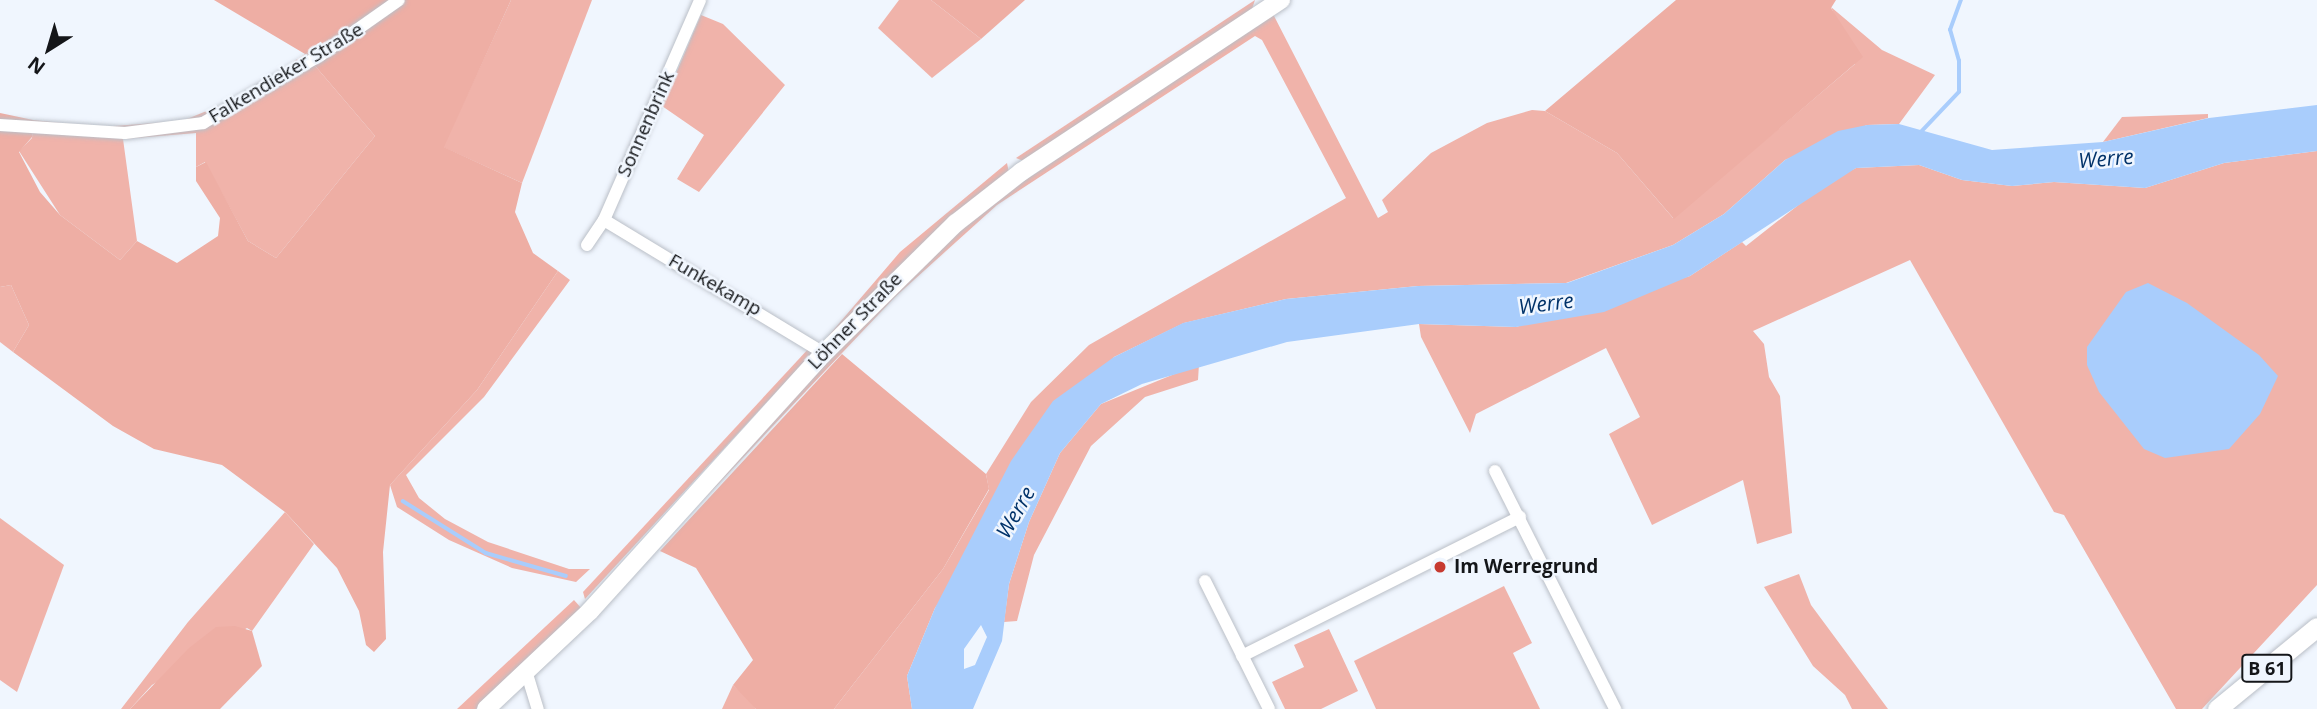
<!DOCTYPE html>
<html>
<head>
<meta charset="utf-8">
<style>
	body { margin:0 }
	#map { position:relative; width:2317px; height:709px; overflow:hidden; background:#f0f6fe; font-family:"Open Sans",sans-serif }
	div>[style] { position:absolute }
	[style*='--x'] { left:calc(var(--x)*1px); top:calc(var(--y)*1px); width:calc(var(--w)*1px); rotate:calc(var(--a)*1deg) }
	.green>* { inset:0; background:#f0b3aa }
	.forest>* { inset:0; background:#eeaea4 }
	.water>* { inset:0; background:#a9cdfc }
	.stream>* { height:3.5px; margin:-1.75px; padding:0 1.75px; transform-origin:1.75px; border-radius:1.75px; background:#a9cdfc }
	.roads { filter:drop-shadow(0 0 2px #babfc7) drop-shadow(0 0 2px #babfc7) }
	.minor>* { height:12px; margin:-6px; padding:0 6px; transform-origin:6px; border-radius:6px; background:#fff }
	.secondary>* { height:18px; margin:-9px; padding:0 9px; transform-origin:9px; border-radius:9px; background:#fff }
	.primary>* { height:19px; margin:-9.5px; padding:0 9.5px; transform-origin:9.5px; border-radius:9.5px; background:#fff }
	.dots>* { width:19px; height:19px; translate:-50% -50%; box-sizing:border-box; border:4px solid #f0f6fe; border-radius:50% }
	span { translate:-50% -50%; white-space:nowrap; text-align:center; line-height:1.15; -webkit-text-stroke:5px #f0f6fe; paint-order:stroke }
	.shield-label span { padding:2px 5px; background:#f0f6fe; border:2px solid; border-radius:5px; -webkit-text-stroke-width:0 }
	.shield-label { font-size:18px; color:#141619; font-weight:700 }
	.street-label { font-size:19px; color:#141619 }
	.poi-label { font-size:19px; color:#141619; font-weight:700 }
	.left { translate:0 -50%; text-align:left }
	.water-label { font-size:21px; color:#013269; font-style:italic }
	.north { position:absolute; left:14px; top:14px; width:70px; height:70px; -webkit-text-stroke:5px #f0f6fe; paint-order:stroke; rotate:217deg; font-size:19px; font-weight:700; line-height:28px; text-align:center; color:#141619 }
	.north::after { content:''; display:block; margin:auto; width:24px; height:32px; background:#141619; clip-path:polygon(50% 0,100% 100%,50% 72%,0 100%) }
</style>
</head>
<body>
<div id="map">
	<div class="green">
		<i style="clip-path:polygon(511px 0,592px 0,522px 183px,443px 147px)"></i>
		<i style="clip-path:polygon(899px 0,931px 0,981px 39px,932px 78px,878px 28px)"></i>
		<i style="clip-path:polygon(1255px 0,1251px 12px,1026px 162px,1016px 158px)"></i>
		<i style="clip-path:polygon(1831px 7px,1882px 50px,1935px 75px,1899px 124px,1867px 125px,1785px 160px,1724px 214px,1673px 245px,1566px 283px,1418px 286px,1286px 299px,1184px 323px,1114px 357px,935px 608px,907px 676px,912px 709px,834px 709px,943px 569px,989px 490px,986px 474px,1031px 402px,1089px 345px,1346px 198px,1262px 40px,1255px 36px,997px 205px,895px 297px,596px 613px,837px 350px,978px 212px,1273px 14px,1378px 218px,1388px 212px,1382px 200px,1431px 153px,1487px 123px,1532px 110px,1545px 111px,1617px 153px,1673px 218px,1855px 64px)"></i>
		<i style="clip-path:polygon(701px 15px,723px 24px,785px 85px,699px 192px,677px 179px,704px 135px,662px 106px)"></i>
		<i style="clip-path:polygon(305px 54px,375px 136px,276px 258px,248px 241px,205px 162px,196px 167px,196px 133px,123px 139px,137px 241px,120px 260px,60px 215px,19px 151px,32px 138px,33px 120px,100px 127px,182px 121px,234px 100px)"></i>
		<i style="clip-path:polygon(2208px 114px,2208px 118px,2103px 142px,2122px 117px)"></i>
		<i style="clip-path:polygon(2317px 151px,2317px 585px,2202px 709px,2176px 709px,2064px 515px,2054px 512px,1910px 260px,1753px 331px,1764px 344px,1769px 377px,1780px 396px,1792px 533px,1757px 544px,1743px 480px,1652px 525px,1609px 434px,1640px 417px,1606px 348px,1476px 414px,1470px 433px,1421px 337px,1419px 324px,1516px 327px,1690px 276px,1742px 242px,1746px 246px,1829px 181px,1856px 168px,1919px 165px,1962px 180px,2012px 186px,2054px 182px,2145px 188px,2224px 163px)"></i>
		<i style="clip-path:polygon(1007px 163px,1009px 173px,944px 225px,824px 341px,900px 252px)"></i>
		<i style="clip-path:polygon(558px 271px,570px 280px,484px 397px,406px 475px,419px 498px,445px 519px,488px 542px,569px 569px,590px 569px,576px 582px,512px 568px,449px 540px,397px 507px,390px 485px,477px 390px)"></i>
		<i style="clip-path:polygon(11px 285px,29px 325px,13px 352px,0 342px,0 287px)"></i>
		<i style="clip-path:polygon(810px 347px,813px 352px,585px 599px,583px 592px)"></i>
		<i style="clip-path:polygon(1199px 364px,1198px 380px,1145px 397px,1091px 446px,1034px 555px,1017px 621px,1004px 622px,1009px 584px,1029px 522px,1060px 453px,1101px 404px)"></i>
		<i style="clip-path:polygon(285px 512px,314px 544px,252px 631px,247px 628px,152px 685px,130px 709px,121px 709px,188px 622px)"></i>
		<i style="clip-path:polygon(0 518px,64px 565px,17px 692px,0 680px)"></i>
		<i style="clip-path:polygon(1799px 574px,1811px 605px,1888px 709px,1852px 709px,1845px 695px,1813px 666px,1764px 587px)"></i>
		<i style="clip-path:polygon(1504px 586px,1532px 643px,1513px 653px,1540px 709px,1376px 709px,1354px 661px)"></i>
		<i style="clip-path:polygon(574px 600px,582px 609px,497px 692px,476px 709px,457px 709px)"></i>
		<i style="clip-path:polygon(1329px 629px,1358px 691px,1321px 709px,1285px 709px,1272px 682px,1304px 667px,1294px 645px)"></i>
		<i style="clip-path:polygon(733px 685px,750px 700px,756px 709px,722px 709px)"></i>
	</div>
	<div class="forest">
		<i style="clip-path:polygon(214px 0,511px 0,444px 147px,522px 183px,515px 212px,533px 253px,558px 271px,477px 390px,390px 485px,383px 552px,386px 639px,374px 652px,366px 645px,359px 611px,337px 568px,285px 512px,222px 465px,154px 449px,113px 426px,13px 352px,29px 325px,11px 285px,0 287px,0 113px,33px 120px,32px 137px,19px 152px,40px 192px,60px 215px,120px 260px,137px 241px,177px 263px,218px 236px,220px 218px,196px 181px,196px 167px,206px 162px,248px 241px,276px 258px,375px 136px,305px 54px)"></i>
		<i style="clip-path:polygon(931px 0,1025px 0,981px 39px)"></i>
		<i style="clip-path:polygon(1676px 0,1836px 0,1831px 8px,1863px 57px,1674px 219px,1617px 153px,1545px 111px)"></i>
		<i style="clip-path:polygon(842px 354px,986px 474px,989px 489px,943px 569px,834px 709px,756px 709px,733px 685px,753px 660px,696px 568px,660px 551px)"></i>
		<i style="clip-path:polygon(235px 626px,252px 631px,262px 666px,220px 709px,130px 709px,189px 648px,216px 627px)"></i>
	</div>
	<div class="water">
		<i style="clip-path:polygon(evenodd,2317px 105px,2317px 151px,2224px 163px,2145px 188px,2054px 182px,2012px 186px,1962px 180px,1919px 165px,1856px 168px,1690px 276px,1604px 312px,1516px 327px,1419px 324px,1287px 342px,1142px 384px,1101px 404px,1060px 453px,1029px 522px,1009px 584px,1002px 641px,973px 709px,912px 709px,907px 676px,935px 608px,1011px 461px,1053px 401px,1114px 357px,1183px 323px,1286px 299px,1418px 286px,1567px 283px,1673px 245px,1724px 214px,1785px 160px,1838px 131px,1867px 125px,1899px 124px,1992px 150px,2103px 142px,2209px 118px,2317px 105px,981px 625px,987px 637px,975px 665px,964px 669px,964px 649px,981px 625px)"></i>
		<i style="clip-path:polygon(2148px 283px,2187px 303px,2259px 355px,2278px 376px,2260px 414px,2229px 449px,2165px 458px,2144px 449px,2099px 392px,2087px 365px,2087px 347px,2126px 292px)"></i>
	</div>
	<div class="stream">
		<i style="--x:1921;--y:132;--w:55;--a:-46.5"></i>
		<i style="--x:1959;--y:92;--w:31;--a:-90"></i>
		<i style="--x:1959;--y:61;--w:32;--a:-106"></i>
		<i style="--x:1950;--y:30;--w:32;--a:-70"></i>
		<i style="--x:403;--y:501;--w:98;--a:32.1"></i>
		<i style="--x:486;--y:553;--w:83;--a:16"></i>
	</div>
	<div class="roads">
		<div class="minor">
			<i style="--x:0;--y:125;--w:125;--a:3.7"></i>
			<i style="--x:125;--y:133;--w:79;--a:-7.3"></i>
			<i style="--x:203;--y:123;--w:136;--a:-30"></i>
			<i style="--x:321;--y:55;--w:95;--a:-35.2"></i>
			<i style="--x:604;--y:220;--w:257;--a:31.2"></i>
			<i style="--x:587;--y:245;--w:30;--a:-56"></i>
			<i style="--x:604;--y:220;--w:240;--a:-66.4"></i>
			<i style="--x:1495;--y:471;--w:267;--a:63.2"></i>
			<i style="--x:1205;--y:581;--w:143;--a:63.4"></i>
			<i style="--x:1242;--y:656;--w:311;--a:-26.6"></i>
			<i style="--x:527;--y:674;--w:37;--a:73"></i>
		</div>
		<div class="secondary">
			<i style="--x:486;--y:709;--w:143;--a:-43.3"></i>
			<i style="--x:590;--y:611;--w:348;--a:-47.8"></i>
			<i style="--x:824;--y:353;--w:185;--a:-44.6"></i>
			<i style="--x:956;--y:223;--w:83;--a:-38.1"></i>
			<i style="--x:1021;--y:172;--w:312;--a:-33.5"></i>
		</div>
		<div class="primary">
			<i style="--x:2217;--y:709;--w:129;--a:-39.4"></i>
		</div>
	</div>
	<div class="dots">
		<i style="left:1440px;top:567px;background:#c73a30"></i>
	</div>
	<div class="shield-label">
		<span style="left:2267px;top:668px">B 61</span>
	</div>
	<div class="street-label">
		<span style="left:286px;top:73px;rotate:-31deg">Falkendieker Straße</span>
		<span style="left:646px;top:124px;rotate:-66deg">Sonnenbrink</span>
		<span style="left:715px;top:285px;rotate:30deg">Funkekamp</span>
		<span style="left:855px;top:321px;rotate:-46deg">Löhner Straße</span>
	</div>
	<div class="poi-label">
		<span class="left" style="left:1454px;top:567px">Im Werregrund</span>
	</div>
	<div class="water-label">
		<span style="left:2106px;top:158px;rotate:-5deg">Werre</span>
		<span style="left:1546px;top:303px;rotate:-7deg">Werre</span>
		<span style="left:1015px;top:512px;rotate:-60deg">Werre</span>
	</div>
	<div class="north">N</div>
</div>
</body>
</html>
